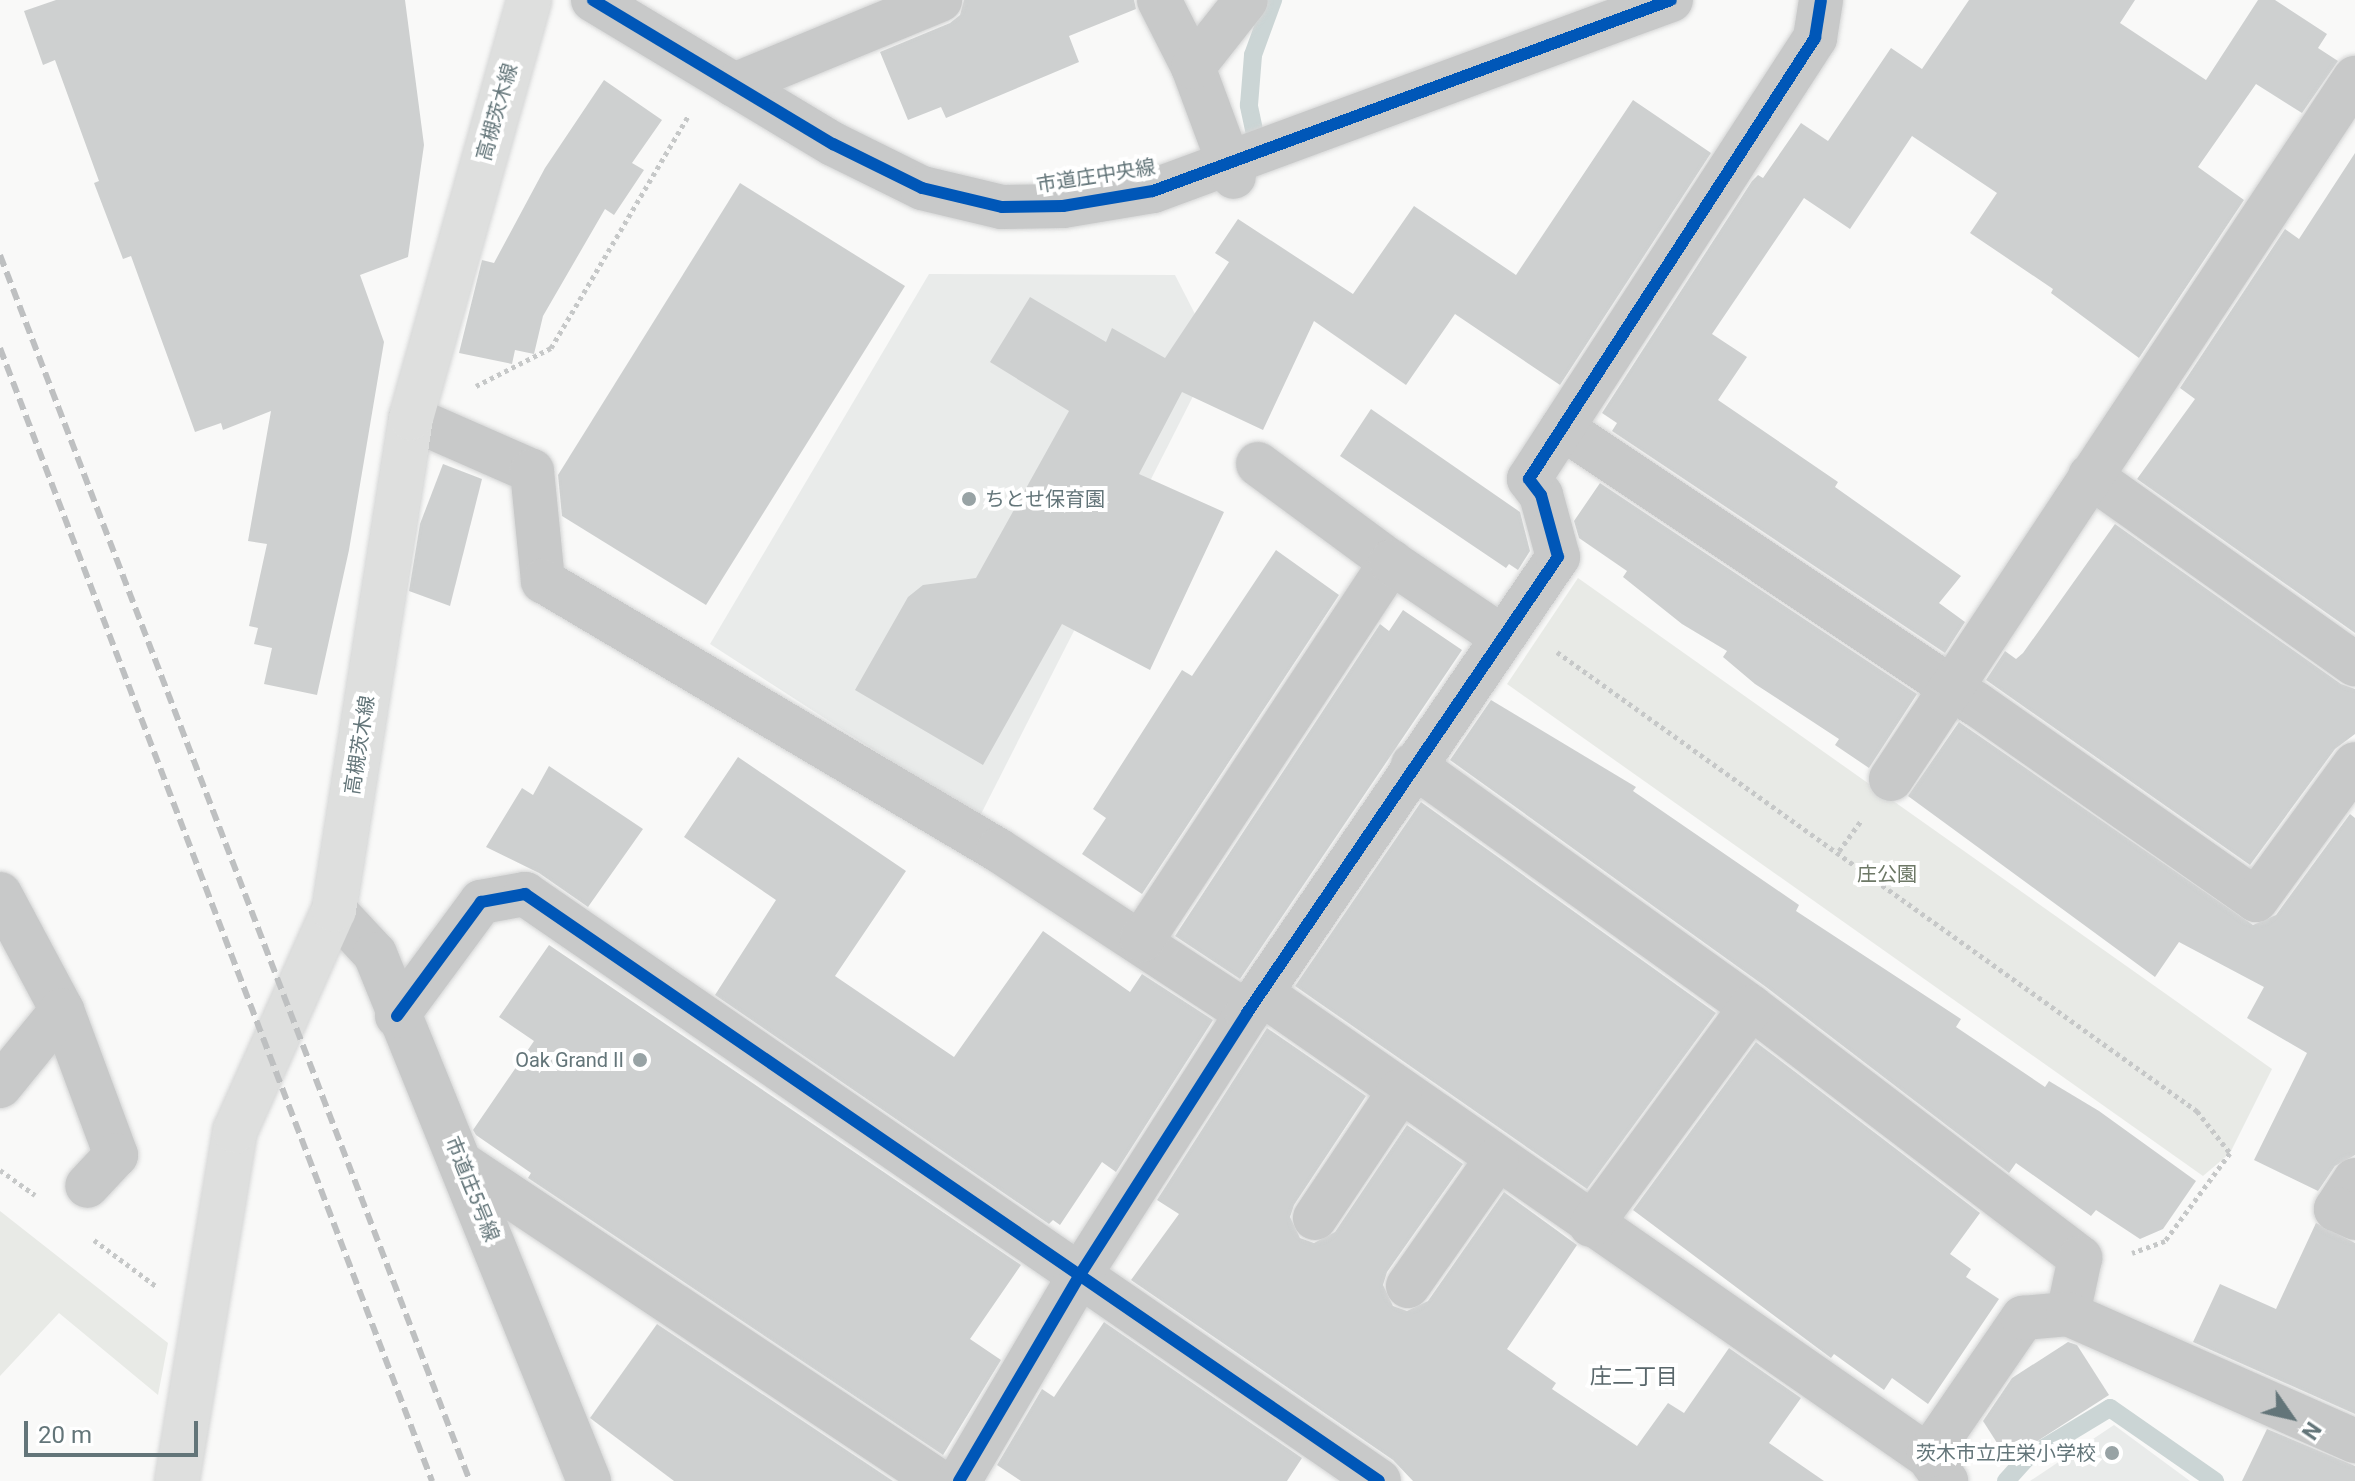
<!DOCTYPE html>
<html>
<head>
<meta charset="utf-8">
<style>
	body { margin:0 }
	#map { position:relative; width:2355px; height:1481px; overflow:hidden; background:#f9f9f8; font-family:Roboto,"Noto Sans JP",sans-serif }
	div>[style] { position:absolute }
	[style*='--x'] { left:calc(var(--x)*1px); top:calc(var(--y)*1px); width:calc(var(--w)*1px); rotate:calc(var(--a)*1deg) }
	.built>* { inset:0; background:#e9ebea }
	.green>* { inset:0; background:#e8eae6 }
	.stream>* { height:18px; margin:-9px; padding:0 9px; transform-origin:9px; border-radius:9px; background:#cbd5d5 }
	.building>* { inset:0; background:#ced0d0 }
	.path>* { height:5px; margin-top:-2.5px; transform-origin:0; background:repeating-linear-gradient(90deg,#c6c8c8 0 4px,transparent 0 8px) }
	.roads { filter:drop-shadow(0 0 2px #d4d5d5) drop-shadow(0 0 2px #d4d5d5) }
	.minor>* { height:44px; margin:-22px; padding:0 22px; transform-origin:22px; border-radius:22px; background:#c8c9c9 }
	.major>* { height:44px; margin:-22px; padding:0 22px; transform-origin:22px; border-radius:22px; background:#dedfde }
	.rail>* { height:6px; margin-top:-3px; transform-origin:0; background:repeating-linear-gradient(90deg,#bec0c1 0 12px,transparent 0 18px) }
	.cycleway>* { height:12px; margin:-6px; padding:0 6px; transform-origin:6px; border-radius:6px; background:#0057b8 }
	.dots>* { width:22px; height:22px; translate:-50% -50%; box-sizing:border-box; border:4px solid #fff; border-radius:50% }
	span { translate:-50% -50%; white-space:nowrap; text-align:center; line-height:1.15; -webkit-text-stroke:8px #fff; paint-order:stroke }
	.street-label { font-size:20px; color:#637579 }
	.poi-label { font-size:20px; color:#637579 }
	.left { translate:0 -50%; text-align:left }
	.right { translate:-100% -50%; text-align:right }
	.park-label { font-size:20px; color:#6d7866 }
	.neighbourhood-label { font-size:22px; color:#59676b }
	.north { position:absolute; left:2251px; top:1377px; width:80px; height:80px; -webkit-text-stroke:6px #fff; paint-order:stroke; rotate:124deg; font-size:22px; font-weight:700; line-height:32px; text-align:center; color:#637579 }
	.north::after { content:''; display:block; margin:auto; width:28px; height:36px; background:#637579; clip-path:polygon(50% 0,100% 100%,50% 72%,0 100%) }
	.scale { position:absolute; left:24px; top:1421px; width:174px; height:36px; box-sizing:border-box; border:4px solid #637579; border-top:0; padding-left:10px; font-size:24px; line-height:28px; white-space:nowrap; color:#637579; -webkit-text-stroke:6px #fff; paint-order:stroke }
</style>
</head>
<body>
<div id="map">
	<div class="built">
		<i style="clip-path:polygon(929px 274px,1175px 275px,1215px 353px,979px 818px,710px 644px)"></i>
		<i style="clip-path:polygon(2114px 1425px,2190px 1481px,2030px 1481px)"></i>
	</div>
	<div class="green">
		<i style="clip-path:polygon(1578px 578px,2272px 1069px,2230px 1153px,2203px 1176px,1507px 684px)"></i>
		<i style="clip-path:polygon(0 1211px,168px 1343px,158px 1395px,59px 1313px,0 1376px)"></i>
	</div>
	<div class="stream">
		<i style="--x:1257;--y:144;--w:40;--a:-102"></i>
		<i style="--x:1249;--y:105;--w:50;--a:-85.4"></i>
		<i style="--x:1253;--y:55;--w:59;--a:-70"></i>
		<i style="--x:2006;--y:1481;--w:31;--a:-48"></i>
		<i style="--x:2027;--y:1458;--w:97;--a:-31.1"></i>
		<i style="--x:2110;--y:1408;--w:128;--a:34.8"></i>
	</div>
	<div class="building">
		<i style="clip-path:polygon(56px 0,405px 0,424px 145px,408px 257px,360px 275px,384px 342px,349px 550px,317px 695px,264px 684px,272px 648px,254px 644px,258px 628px,249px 626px,267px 544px,248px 541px,271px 411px,223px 430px,221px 423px,195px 432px,131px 256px,123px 259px,94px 183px,99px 181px,55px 60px,43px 65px,24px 11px)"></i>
		<i style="clip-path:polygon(964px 0,1134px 0,1136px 9px,1069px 36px,1079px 62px,946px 118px,941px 107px,908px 120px,880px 52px,950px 23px,960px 15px)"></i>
		<i style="clip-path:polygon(1969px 0,2135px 0,2120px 23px,2206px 80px,2258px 0,2275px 0,2327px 34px,2318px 48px,2338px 61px,2302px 113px,2256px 84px,2198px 167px,2244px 200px,2139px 358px,2051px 293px,2053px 289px,1970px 233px,1997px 193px,1912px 136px,1850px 229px,1804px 198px,1712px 334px,1747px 357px,1718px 400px,1838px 482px,1835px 487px,1961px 576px,1939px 603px,1965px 622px,1945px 653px,1612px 431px,1617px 423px,1602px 413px,1752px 181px,1758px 175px,1763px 178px,1801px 123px,1828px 141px,1891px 48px,1922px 69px)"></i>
		<i style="clip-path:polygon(604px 80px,662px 120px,632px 163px,644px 170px,614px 215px,605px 209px,543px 316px,534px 354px,515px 350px,512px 364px,459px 353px,482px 260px,494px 263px,545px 168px)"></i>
		<i style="clip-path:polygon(1633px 100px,1711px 153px,1560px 385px,1455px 314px,1406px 385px,1314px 321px,1263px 430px,1182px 392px,1139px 474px,1224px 512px,1150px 670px,1062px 624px,983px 765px,855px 690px,908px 597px,923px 585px,976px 578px,1069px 411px,990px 362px,1030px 297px,1106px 342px,1112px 328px,1165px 358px,1229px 262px,1215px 253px,1238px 219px,1353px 294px,1414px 206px,1516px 275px)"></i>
		<i style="clip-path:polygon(2355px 153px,2355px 633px,2137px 479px,2195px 399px,2180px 388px,2285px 229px,2299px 239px)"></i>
		<i style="clip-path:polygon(740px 183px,905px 286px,706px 605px,562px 516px,558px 475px)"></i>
		<i style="clip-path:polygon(1371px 409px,1520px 512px,1530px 551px,1518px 570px,1509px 564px,1506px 568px,1340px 456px)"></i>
		<i style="clip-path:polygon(443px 464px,482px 479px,450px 606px,409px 591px,420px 524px)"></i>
		<i style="clip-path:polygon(1600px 483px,1917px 694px,1869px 768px,1835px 745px,1839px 739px,1755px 684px,1723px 657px,1727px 651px,1682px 624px,1623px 577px,1627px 571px,1579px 538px,1574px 521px)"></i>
		<i style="clip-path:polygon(2115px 524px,2341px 684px,2355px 689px,2355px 734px,2335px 749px,2250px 865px,1986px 680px,2005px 651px,2016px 659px,2023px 653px)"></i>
		<i style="clip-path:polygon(1276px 550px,1339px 595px,1142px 894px,1082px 854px,1106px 818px,1093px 809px,1182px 670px,1192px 676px)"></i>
		<i style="clip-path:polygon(1403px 610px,1462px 650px,1240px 979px,1175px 936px,1380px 624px,1389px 631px)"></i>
		<i style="clip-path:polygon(1491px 700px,1636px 787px,1633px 791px,1799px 905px,1796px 911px,1961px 1019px,1956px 1027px,2045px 1087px,2049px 1081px,2099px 1111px,2196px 1181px,2163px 1229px,2140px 1239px,2096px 1210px,2091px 1216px,2016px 1163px,2009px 1173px,1766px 987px,1450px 760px)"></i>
		<i style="clip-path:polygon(1959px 722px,2253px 925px,2276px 915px,2350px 814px,2355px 818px,2355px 1155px,2335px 1166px,2318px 1191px,2254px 1160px,2307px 1053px,2247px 1018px,2264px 987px,2179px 942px,2155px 977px,1908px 796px)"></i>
		<i style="clip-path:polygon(738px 757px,906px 871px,835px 976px,954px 1057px,1043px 931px,1130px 992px,1142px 974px,1213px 1020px,1116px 1172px,1102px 1162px,1060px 1225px,1053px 1220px,1049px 1224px,715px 995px,776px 900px,684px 837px)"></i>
		<i style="clip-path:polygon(549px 766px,643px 829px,588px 907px,539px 873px,486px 847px,522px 788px,533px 795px)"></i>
		<i style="clip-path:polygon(1421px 802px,1716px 1013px,1587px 1189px,1295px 986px)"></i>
		<i style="clip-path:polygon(549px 945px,1021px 1265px,970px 1339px,1001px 1360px,943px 1455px,528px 1178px,531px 1173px,476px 1135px,473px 1130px,534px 1041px,499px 1017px)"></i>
		<i style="clip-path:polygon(1267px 1028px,1366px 1096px,1294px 1205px,1290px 1217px,1300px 1238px,1314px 1243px,1335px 1232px,1407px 1125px,1463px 1164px,1387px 1272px,1383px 1285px,1393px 1306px,1407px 1311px,1428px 1301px,1504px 1192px,1577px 1245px,1507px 1349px,1556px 1383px,1552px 1389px,1637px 1446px,1668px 1403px,1684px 1413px,1729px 1348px,1801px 1398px,1769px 1443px,1824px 1481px,1413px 1481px,1393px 1460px,1131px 1280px,1179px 1214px,1157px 1200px)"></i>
		<i style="clip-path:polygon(1756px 1042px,1980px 1213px,1950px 1254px,1971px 1269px,1966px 1277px,1999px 1299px,1928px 1404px,1892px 1378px,1884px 1390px,1834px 1354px,1831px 1358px,1633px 1210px)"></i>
		<i style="clip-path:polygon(2316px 1223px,2355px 1243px,2355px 1414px,2193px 1342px,2220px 1284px,2276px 1309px)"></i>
		<i style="clip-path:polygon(1104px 1322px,1302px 1458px,1287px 1481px,1021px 1481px,997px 1465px,1042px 1389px,1054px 1397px)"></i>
		<i style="clip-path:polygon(657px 1324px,893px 1481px,674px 1481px,590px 1418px)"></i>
		<i style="clip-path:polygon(2068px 1342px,2077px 1345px,2109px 1395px,2008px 1460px,1983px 1421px,2012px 1378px)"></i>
		<i style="clip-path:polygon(2267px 1429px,2355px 1466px,2355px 1481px,2242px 1481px)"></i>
	</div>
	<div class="path">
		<i style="--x:476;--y:386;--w:84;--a:-26.9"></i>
		<i style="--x:551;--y:348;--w:269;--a:-59.4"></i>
		<i style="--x:1557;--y:652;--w:788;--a:35.65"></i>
		<i style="--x:2197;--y:1111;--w:53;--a:51.8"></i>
		<i style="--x:2230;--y:1153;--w:109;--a:126.5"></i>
		<i style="--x:2165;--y:1241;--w:35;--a:160"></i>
		<i style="--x:1839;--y:851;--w:39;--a:-54"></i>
		<i style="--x:0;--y:1170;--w:43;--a:35.5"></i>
		<i style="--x:94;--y:1240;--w:77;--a:36.6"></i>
	</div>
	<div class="roads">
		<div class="minor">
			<i style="--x:593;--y:0;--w:280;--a:31"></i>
			<i style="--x:833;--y:144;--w:99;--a:26.3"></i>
			<i style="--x:922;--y:188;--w:82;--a:13.4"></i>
			<i style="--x:1002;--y:207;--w:61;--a:-0.9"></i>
			<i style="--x:1063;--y:206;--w:91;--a:-9.5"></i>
			<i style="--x:1153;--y:191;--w:552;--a:-20.24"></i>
			<i style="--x:1159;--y:0;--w:75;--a:63.1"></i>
			<i style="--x:1193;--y:67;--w:117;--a:69.6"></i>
			<i style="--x:1193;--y:67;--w:85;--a:-51.7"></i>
			<i style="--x:734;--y:85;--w:223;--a:-22.4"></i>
			<i style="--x:411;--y:418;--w:132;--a:23.7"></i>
			<i style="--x:532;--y:471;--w:111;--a:84.3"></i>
			<i style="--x:543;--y:581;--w:529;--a:30.59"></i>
			<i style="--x:998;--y:850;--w:298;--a:33.2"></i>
			<i style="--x:1562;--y:428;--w:496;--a:33.7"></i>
			<i style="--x:1975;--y:703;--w:343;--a:35"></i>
			<i style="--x:2256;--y:900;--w:168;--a:-53.9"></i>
			<i style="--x:1258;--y:464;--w:165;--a:36.4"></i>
			<i style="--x:2090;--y:476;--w:325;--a:35.4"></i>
			<i style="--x:1413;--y:765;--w:416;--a:35.6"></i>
			<i style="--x:1751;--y:1007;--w:414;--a:37.3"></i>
			<i style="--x:2080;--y:1258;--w:57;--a:102.1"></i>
			<i style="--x:1891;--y:779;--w:841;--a:-56.5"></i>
			<i style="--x:0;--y:894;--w:132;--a:61.9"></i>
			<i style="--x:62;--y:1010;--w:155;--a:69.6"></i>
			<i style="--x:116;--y:1155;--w:42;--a:133.1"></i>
			<i style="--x:334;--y:910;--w:60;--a:47"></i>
			<i style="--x:375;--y:954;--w:569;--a:67.9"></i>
			<i style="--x:1142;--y:940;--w:453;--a:-56.6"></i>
			<i style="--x:1391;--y:562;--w:134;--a:34"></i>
			<i style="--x:1261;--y:993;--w:812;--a:34.77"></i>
			<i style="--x:1928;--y:1456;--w:31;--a:54"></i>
			<i style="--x:397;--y:1016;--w:142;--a:-53.6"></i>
			<i style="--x:481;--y:902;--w:45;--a:-10.3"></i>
			<i style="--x:525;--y:894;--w:1036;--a:34.5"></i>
			<i style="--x:0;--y:1086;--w:98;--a:-50.8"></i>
			<i style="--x:462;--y:1164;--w:572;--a:33.66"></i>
			<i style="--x:2355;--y:1180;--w:35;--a:123"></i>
			<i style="--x:2336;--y:1209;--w:21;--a:25"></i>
			<i style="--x:1315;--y:1218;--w:153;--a:-56.2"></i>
			<i style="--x:1591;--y:1225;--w:270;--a:-53.7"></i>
			<i style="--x:1408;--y:1286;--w:155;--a:-55"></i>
			<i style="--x:1928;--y:1456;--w:168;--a:-55.5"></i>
			<i style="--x:2023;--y:1318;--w:45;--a:-5.1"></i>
			<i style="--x:2068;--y:1314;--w:314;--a:23.9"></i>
			<i style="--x:959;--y:1481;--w:241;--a:-59.6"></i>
			<i style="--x:1081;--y:1273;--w:308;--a:-57.4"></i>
			<i style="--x:1247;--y:1013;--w:552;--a:-55.71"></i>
			<i style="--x:1558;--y:557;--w:64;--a:-105.3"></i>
			<i style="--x:1541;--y:495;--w:20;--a:-127"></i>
			<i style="--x:1529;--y:479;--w:526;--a:-57.04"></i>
			<i style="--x:1815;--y:38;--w:38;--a:-81"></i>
		</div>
		<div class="major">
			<i style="--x:177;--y:1481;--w:355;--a:-80.6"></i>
			<i style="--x:235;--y:1131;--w:242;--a:-65.9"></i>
			<i style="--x:334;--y:910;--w:498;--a:-81.1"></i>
			<i style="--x:411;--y:418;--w:434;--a:-74.2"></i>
		</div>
	</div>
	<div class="rail">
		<i style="--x:0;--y:255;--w:1313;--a:69.03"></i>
		<i style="--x:0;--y:348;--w:1213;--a:69.13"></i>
	</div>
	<div class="cycleway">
		<i style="--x:593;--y:0;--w:280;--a:31"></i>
		<i style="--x:833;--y:144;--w:99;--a:26.3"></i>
		<i style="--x:922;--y:188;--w:82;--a:13.4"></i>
		<i style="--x:1002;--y:207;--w:61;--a:-0.9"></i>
		<i style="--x:1063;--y:206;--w:91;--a:-9.5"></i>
		<i style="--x:1153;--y:191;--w:552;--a:-20.24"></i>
		<i style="--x:397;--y:1016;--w:142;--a:-53.6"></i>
		<i style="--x:481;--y:902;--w:45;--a:-10.3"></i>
		<i style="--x:525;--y:894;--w:1036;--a:34.5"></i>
		<i style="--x:959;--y:1481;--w:241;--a:-59.6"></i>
		<i style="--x:1081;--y:1273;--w:308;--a:-57.4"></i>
		<i style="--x:1247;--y:1013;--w:552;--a:-55.71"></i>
		<i style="--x:1558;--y:557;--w:64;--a:-105.3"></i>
		<i style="--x:1541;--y:495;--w:20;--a:-127"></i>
		<i style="--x:1529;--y:479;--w:526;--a:-57.04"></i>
		<i style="--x:1815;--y:38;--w:38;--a:-81"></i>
	</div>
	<div class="dots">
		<i style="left:969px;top:499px;background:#98a3a5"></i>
		<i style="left:640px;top:1060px;background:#98a3a5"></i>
		<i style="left:2112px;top:1453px;background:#98a3a5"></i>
	</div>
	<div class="street-label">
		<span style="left:497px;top:112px;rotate:-74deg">高槻茨木線</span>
		<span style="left:1096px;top:176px;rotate:-9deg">市道庄中央線</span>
		<span style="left:360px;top:745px;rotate:-81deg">高槻茨木線</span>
		<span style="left:472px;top:1189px;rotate:68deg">市道庄5号線</span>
	</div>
	<div class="poi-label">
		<span class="left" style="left:985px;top:499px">ちとせ保育園</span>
		<span class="right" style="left:624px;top:1060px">Oak Grand II</span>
		<span class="right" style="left:2096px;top:1453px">茨木市立庄栄小学校</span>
	</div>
	<div class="park-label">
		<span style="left:1887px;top:874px">庄公園</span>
	</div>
	<div class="neighbourhood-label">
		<span style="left:1634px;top:1377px">庄二丁目</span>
	</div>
	<div class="north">N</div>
	<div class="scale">20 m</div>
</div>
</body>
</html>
